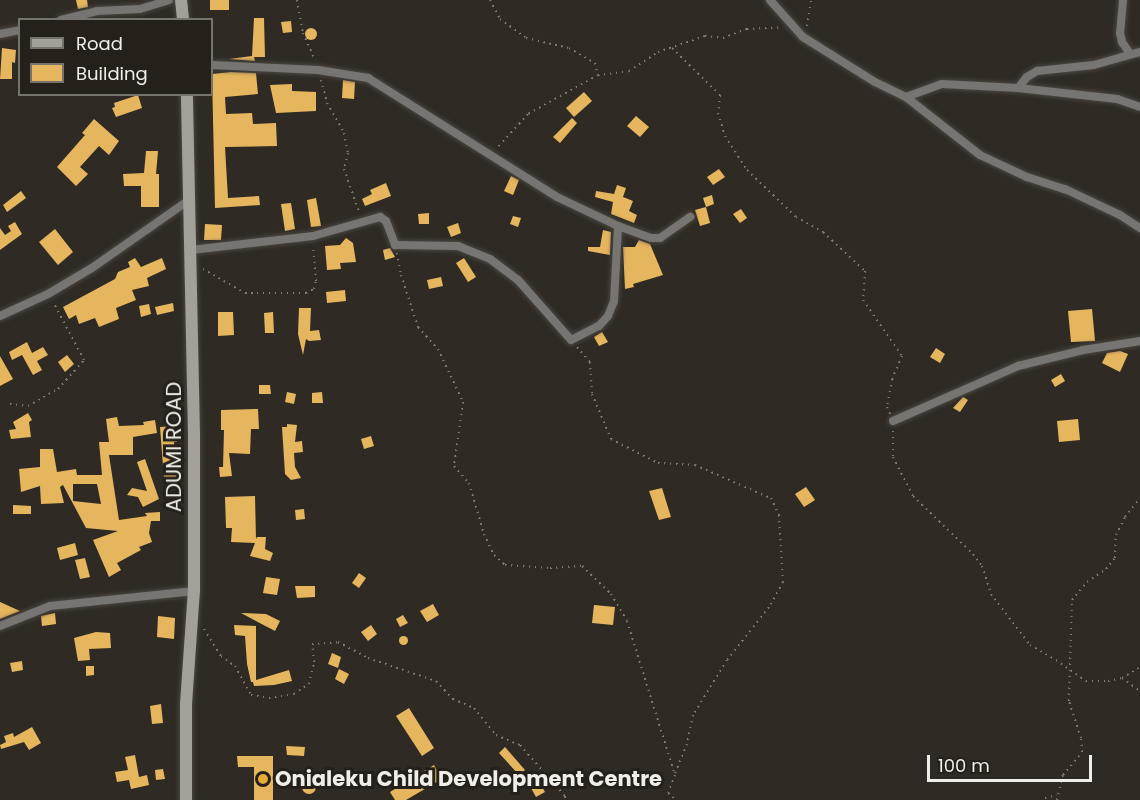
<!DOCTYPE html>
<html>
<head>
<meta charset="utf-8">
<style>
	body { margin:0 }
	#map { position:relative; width:1140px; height:800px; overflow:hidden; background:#2f2b24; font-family:Poppins,sans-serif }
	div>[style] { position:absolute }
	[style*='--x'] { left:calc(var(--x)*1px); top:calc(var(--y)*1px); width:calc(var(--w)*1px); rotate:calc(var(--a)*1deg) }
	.building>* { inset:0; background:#e6b65e }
	.round { border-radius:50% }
	.path>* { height:2px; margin-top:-1px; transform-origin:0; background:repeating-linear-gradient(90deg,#7f7c76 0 1.5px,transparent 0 6px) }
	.roads { filter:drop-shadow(0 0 2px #4a4640) drop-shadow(0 0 2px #4a4640) }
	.street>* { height:8px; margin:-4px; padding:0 4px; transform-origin:4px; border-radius:4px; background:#777572 }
	.secondary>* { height:12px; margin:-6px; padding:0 6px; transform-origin:6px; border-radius:6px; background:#a39f99 }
	.dots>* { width:16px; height:16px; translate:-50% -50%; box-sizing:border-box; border:3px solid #25211a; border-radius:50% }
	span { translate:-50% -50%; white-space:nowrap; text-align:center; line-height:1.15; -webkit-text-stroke:6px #25211a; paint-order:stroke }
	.street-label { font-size:21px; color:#f0eee9 }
	.poi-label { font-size:21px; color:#f0eee9; font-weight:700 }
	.left { translate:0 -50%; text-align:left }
	.legend { position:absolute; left:18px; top:18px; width:195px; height:78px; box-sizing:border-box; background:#25211a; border:2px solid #76736d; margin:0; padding:8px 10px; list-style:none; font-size:18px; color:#f0eee9 }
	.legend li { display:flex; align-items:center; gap:12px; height:30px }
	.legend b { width:30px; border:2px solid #76736d }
	.scale { position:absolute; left:927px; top:755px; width:165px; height:27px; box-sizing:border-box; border:3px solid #f0eee9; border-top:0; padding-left:8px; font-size:18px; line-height:21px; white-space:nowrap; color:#f0eee9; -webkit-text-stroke:4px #25211a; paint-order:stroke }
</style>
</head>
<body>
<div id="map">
	<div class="building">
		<i style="clip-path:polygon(76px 0,87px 0,88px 7px,78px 9px)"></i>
		<i style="clip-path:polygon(210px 0,229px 0,229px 10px,210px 10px)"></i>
		<i style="clip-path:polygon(254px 18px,264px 18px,265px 57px,254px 57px,255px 61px,229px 59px,252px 56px)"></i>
		<i style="clip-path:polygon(291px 21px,292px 32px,283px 33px,281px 22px)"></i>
		<i class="round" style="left:305px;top:28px;width:12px;height:12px"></i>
		<i style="clip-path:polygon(2px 48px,16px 50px,15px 63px,12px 62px,12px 79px,0 79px)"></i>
		<i style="clip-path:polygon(231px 72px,256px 73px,258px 94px,225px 97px,226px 114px,252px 113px,253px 124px,276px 123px,277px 146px,225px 147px,228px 198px,259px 196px,260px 205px,215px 208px,212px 74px)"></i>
		<i style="clip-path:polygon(343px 80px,355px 82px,354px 99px,342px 98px)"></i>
		<i style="clip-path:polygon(292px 84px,292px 91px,316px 92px,316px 111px,276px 113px,270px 85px)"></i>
		<i style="clip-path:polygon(584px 92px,592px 101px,574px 117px,566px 108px)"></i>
		<i style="clip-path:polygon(138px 95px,142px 108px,116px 117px,112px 108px,115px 107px,114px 103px)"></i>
		<i style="clip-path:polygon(636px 116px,649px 127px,640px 137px,627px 126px)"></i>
		<i style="clip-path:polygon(572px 118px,577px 123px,560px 143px,553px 137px)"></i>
		<i style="clip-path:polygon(94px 119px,119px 141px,109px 155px,99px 146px,80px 167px,88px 174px,76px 186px,57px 167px,85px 135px,82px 133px)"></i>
		<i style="clip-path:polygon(146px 151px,158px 151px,156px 174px,159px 174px,159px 207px,141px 207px,141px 186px,124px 186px,123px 174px,144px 173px)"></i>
		<i style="clip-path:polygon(719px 169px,725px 177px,713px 185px,707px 177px)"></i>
		<i style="clip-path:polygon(511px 176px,519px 180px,513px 195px,504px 191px)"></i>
		<i style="clip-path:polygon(386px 183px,391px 196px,365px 206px,362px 199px,372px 194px,370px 190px)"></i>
		<i style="clip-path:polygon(617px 185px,626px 188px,623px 197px,633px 201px,629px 211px,637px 215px,634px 223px,611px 214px,613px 202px,595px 197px,596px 191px,614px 194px)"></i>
		<i style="clip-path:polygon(21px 191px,26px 198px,7px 212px,3px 205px)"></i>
		<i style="clip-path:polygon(712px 195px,714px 204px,706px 207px,703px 198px)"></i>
		<i style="clip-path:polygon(316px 198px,321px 226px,311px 227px,307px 200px)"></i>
		<i style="clip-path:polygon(291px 203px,295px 229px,285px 231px,281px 204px)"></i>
		<i style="clip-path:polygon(706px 207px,710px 223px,700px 226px,695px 210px)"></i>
		<i style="clip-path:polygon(741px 209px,747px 218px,740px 223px,733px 214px)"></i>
		<i style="clip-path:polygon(429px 213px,429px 224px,419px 224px,418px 214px)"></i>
		<i style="clip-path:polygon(513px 216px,521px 218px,518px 227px,510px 224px)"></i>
		<i style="clip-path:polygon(15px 222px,22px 234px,0 250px,0 228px,5px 235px,11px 231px,8px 226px)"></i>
		<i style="clip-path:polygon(458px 223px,461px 233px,451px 237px,447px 227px)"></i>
		<i style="clip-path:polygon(205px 224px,222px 225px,221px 240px,204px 240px)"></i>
		<i style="clip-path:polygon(55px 229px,73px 252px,58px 265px,39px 242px)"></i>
		<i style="clip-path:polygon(603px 230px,611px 232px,610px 255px,588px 251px,588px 247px,600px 247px)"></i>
		<i style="clip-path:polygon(346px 238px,353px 243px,356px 262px,340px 263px,341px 269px,327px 270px,325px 246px,340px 245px)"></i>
		<i style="clip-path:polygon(639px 240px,650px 244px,663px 275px,633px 284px,634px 287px,625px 289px,623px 247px,635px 247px)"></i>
		<i style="clip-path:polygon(390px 248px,395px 257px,385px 260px,383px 250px)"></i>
		<i style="clip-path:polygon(135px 258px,141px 267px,162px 258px,166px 269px,147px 278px,149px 286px,132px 290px,136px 300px,116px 308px,119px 319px,99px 327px,95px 318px,79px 324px,76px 315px,69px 319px,63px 307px,115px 279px,118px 272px,130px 267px,128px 262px)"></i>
		<i style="clip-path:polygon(464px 258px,476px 277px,468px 282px,456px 263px)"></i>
		<i style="clip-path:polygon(441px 277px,443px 286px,429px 289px,427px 280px)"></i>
		<i style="clip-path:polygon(345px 290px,346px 301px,327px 303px,326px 292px)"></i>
		<i style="clip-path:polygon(173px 303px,174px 311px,157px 315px,155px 307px)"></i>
		<i style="clip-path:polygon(149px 304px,151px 314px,141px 317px,139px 306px)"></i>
		<i style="clip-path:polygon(299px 308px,311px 308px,310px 331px,319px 330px,321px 340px,309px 341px,306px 339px,303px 355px,298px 334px)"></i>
		<i style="clip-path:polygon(1092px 309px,1095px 341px,1071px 342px,1068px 311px)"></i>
		<i style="clip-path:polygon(218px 312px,233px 312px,234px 335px,218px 336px)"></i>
		<i style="clip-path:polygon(273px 312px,274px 333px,265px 333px,264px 313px)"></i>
		<i style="clip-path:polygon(602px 332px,608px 342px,599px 346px,594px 337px)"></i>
		<i style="clip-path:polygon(27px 342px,32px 353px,43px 347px,48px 355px,37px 361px,42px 370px,33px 375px,22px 355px,12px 360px,9px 352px)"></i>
		<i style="clip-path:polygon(936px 348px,945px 354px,940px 363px,930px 357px)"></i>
		<i style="clip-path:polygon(1120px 351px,1128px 354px,1120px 372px,1102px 363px,1107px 353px)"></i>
		<i style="clip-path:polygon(67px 355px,74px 364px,65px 372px,58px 362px)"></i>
		<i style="clip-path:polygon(0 356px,13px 379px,0 386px)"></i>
		<i style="clip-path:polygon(1061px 374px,1065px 381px,1055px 387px,1051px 380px)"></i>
		<i style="clip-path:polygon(259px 385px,270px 385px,271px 394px,259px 394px)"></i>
		<i style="clip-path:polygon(287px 392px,296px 394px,294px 404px,285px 402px)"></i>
		<i style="clip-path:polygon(322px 392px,323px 403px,312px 403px,312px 393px)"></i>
		<i style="clip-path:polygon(963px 397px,968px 400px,960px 412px,953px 408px)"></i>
		<i style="clip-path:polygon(258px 409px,259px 429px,251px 429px,250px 454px,229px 453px,232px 476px,220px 477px,219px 467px,223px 467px,224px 430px,221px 430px,221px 410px)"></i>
		<i style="clip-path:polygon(28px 413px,32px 420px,29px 422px,31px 437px,11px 439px,9px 430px,16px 429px,13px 422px)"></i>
		<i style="clip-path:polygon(evenodd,117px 417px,119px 426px,144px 425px,143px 422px,155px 420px,157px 433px,133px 437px,133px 455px,109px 455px,119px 520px,147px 516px,145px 513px,160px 512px,160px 521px,151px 521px,149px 533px,152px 542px,139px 547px,141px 550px,117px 563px,121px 570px,109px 577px,93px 540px,118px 531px,86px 528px,63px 485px,60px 487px,64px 503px,41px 504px,40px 486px,21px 492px,19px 469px,40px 467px,40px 449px,53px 449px,57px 472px,76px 469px,77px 475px,102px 475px,99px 442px,109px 442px,106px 419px,117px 417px,73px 484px,97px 484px,101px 504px,73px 501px,73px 484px)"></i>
		<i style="clip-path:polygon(1078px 419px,1080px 440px,1059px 442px,1057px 421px)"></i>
		<i style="clip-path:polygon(287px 424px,297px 425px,295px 442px,302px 441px,303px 452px,294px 453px,295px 467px,301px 478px,291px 480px,285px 474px,282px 427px,287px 427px)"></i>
		<i style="clip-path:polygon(175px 426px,177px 442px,174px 442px,178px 477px,164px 479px,160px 427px)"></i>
		<i style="clip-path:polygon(371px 436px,374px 446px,364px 449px,361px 439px)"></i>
		<i style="clip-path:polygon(145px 459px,159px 499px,143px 507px,138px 497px,127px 495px,132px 488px,147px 491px,137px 462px)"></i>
		<i style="clip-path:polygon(806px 487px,815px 500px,804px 507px,795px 494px)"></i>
		<i style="clip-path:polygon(662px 488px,671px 517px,659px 520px,649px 491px)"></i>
		<i style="clip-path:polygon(255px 496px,256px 539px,257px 537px,266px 537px,265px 549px,273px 553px,270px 561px,250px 556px,255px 543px,231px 542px,232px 528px,226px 528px,225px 497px)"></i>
		<i style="clip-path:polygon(13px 505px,31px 506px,31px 514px,13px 514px)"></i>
		<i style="clip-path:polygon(304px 509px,305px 519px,296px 520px,295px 510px)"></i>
		<i style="clip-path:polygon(75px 543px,78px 555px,60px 560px,57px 548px)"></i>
		<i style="clip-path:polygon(85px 558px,90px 577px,80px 579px,75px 560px)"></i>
		<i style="clip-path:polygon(359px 573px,366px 578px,359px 588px,352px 583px)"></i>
		<i style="clip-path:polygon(266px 577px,280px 579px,277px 595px,263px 593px)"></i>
		<i style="clip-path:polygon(295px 586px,315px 586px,315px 597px,297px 598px)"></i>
		<i style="clip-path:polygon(0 602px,20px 611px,0 619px)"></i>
		<i style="clip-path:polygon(433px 604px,439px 615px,427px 622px,420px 611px)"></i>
		<i style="clip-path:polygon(594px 605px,615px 607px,613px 625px,592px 623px)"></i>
		<i style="clip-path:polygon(55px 613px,56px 624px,42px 626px,41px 616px)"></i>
		<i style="clip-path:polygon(241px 613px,266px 614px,280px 621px,275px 631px)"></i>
		<i style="clip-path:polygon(403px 615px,408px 623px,400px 627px,396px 619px)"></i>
		<i style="clip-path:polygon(158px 616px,175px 618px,174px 639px,157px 637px)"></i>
		<i style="clip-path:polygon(234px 625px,256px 626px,256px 680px,289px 670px,292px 681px,274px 685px,254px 686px,253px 682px,251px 682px,247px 664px,245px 636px,235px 635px)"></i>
		<i style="clip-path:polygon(371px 625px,377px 634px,368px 641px,361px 632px)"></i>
		<i style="clip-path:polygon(96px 632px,110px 633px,111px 648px,89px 649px,90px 660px,78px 661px,74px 638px)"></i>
		<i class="round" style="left:398.5px;top:635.5px;width:9px;height:9px"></i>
		<i style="clip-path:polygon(332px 653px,341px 657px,338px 668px,328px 664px)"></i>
		<i style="clip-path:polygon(22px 661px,23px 670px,12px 672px,10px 663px)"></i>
		<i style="clip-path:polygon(86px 666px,94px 666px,94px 675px,86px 676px)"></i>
		<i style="clip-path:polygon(339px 669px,349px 674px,344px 684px,335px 679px)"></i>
		<i style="clip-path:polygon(161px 704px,163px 723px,152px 724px,150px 706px)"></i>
		<i style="clip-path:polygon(409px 708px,434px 748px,422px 756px,396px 716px)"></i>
		<i style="clip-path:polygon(32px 727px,41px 743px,29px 750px,24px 742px,1px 749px,0 745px,6px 742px,4px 736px,13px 733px,14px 737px)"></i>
		<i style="clip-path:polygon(286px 746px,305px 747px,304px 756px,287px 755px)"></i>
		<i style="clip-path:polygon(505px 747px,525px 770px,519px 775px,499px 753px)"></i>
		<i style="clip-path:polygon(135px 755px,139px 777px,147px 775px,149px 785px,131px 789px,129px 780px,117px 782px,115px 772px,128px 770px,125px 757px)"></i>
		<i style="clip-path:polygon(237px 756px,273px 756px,273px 800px,254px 800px,254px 767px,238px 767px)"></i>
		<i style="clip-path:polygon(434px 765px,442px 779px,406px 800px,395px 800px,390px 792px)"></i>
		<i style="clip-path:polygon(163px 769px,165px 779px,156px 780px,155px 770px)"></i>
		<i style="clip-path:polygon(536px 776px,545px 792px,536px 797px,527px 781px)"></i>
		<i class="round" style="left:302px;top:780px;width:14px;height:14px"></i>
	</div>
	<div class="path">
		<i style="--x:297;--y:0;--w:34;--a:80"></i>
		<i style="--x:303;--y:33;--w:30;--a:66"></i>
		<i style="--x:490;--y:0;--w:21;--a:62"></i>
		<i style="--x:500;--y:19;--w:32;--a:36"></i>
		<i style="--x:526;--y:38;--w:44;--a:13.1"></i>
		<i style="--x:569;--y:48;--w:30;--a:30"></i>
		<i style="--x:595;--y:63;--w:12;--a:76"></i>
		<i style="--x:598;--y:75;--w:80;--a:150.9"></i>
		<i style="--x:528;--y:114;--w:47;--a:132.4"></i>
		<i style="--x:807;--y:26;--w:26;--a:-81"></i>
		<i style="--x:672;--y:48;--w:67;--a:44.4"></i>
		<i style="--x:720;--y:95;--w:18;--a:96"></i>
		<i style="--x:718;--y:113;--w:24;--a:73"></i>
		<i style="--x:725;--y:136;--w:40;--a:57.1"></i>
		<i style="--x:747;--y:170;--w:68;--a:43.8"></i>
		<i style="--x:796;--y:217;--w:31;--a:29"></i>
		<i style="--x:823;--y:232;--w:57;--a:42.9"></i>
		<i style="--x:865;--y:271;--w:29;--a:94"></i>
		<i style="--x:863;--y:300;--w:68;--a:55.1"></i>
		<i style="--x:902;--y:356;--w:25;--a:113"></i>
		<i style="--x:892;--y:379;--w:28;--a:100"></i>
		<i style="--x:887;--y:407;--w:8;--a:67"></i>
		<i style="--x:598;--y:75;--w:31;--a:-7"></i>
		<i style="--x:629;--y:71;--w:35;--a:-33"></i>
		<i style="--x:658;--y:52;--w:50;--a:-18.8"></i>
		<i style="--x:705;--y:36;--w:18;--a:6"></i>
		<i style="--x:723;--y:38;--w:26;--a:-21"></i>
		<i style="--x:747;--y:29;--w:34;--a:-3"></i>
		<i style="--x:321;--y:80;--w:24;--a:75"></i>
		<i style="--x:327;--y:103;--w:34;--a:60"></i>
		<i style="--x:344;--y:133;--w:20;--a:79"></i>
		<i style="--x:348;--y:153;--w:16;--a:104"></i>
		<i style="--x:344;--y:169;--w:46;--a:70.8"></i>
		<i style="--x:397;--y:253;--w:22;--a:80"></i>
		<i style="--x:401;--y:275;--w:55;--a:71.9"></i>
		<i style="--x:418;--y:327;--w:30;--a:48"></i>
		<i style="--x:438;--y:349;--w:59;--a:64.7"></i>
		<i style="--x:463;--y:402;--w:65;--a:98"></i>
		<i style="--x:454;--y:466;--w:23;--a:49"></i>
		<i style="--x:469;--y:483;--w:53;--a:73.6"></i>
		<i style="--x:484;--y:534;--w:23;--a:65"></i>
		<i style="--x:494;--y:555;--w:15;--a:42"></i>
		<i style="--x:505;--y:565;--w:45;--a:3.8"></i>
		<i style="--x:550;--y:568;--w:32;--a:-4"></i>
		<i style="--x:582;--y:566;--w:40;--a:44"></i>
		<i style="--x:611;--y:594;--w:31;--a:59"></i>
		<i style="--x:627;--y:621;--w:161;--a:72.7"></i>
		<i style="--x:675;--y:775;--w:19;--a:111"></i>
		<i style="--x:668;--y:793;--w:11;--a:41"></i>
		<i style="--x:203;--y:269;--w:48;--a:29.7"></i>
		<i style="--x:245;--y:293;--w:61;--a:0"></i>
		<i style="--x:306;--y:293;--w:9;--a:-27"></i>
		<i style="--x:314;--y:289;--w:8;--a:-76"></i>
		<i style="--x:316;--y:281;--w:35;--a:-95"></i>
		<i style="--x:577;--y:347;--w:20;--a:49"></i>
		<i style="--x:590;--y:362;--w:32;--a:86"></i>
		<i style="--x:592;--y:394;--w:49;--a:67.1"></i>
		<i style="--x:611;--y:439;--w:53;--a:27.1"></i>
		<i style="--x:658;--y:463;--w:37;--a:3"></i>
		<i style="--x:695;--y:465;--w:72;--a:23.7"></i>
		<i style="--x:761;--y:494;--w:11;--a:22"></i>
		<i style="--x:771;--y:498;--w:19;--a:65"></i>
		<i style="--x:779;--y:515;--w:67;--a:86.6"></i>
		<i style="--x:783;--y:582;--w:29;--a:119"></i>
		<i style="--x:769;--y:607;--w:68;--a:128.4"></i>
		<i style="--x:727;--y:660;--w:65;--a:121.7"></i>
		<i style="--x:693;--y:715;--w:30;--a:102"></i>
		<i style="--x:687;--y:744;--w:32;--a:112"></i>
		<i style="--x:10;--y:404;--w:18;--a:6"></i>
		<i style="--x:28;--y:406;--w:34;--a:-30"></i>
		<i style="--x:58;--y:389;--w:39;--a:-48"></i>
		<i style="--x:84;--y:360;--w:66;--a:-118.1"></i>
		<i style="--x:893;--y:431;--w:26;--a:90"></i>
		<i style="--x:893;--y:457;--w:44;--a:62.9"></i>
		<i style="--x:913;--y:496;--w:83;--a:44"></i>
		<i style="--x:973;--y:554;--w:15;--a:53"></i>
		<i style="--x:982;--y:566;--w:29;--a:72"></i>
		<i style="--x:991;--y:594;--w:64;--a:52.6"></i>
		<i style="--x:1030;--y:645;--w:30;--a:30"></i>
		<i style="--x:1056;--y:660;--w:37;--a:35"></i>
		<i style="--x:1086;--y:681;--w:22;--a:0"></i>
		<i style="--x:1108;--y:681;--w:14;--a:-12"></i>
		<i style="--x:1122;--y:678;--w:21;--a:-31"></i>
		<i style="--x:204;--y:629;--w:32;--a:58"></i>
		<i style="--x:221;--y:656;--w:17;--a:36"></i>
		<i style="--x:235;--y:666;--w:33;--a:61"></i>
		<i style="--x:251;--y:695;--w:18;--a:9"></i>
		<i style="--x:269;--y:698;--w:25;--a:-9"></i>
		<i style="--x:294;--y:694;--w:18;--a:-34"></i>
		<i style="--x:309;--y:684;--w:23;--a:-77"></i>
		<i style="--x:314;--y:662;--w:18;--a:-96"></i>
		<i style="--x:312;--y:644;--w:26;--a:-4"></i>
		<i style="--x:338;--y:642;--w:34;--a:28"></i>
		<i style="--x:368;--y:658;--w:72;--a:18.7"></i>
		<i style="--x:436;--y:681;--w:25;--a:47"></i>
		<i style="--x:453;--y:699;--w:23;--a:23"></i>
		<i style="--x:474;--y:708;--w:35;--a:51"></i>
		<i style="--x:496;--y:735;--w:26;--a:23"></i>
		<i style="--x:520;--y:745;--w:68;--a:48.6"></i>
		<i style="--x:565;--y:796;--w:4;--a:90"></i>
		<i style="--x:1122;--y:678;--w:22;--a:36"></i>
		<i style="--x:1045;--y:798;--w:12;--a:-14"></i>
		<i style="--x:1057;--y:800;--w:26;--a:-77"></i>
		<i style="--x:1063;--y:775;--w:30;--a:-50"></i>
		<i style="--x:1082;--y:752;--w:14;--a:-94"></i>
		<i style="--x:1081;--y:738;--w:39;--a:-108"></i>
		<i style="--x:1069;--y:701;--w:101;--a:-88.3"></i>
		<i style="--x:1072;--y:600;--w:23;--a:-50"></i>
		<i style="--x:1087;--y:582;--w:23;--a:-34"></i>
		<i style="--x:1106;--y:569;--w:14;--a:-51"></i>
		<i style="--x:1115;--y:558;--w:23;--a:-88"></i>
		<i style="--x:1116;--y:535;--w:20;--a:-63"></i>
		<i style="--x:1125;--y:517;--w:24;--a:-52"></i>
	</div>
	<div class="roads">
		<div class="street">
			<i style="--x:770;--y:0;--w:50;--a:48.3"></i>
			<i style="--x:803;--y:37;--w:85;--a:32"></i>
			<i style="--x:875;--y:82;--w:34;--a:26"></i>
			<i style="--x:906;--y:97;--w:94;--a:38.1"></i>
			<i style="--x:980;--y:155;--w:52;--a:25.1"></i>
			<i style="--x:1027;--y:177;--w:40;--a:18"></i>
			<i style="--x:1065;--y:189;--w:61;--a:25.3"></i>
			<i style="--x:1120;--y:215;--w:24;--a:33"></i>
			<i style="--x:1123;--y:0;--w:33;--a:95"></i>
			<i style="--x:1120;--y:33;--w:9;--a:77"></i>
			<i style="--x:1122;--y:42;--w:14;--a:56"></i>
			<i style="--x:61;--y:20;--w:37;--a:-14"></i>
			<i style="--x:97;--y:11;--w:43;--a:-2.7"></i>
			<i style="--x:140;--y:9;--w:30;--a:-17"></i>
			<i style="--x:0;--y:34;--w:20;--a:-11"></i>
			<i style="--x:212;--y:65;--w:106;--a:2.7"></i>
			<i style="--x:318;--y:70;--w:51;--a:9.1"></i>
			<i style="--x:368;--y:78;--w:223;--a:32.2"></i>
			<i style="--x:557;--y:197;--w:68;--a:25.4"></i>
			<i style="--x:618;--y:226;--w:35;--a:20"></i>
			<i style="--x:651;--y:238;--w:9;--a:0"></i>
			<i style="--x:660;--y:238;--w:37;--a:-35"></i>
			<i style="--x:1018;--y:88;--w:14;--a:-51"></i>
			<i style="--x:1027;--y:77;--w:12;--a:-31"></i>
			<i style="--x:1037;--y:71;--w:57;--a:-6"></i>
			<i style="--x:1094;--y:65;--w:48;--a:-15.8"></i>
			<i style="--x:906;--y:97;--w:38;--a:-20"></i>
			<i style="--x:942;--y:84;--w:76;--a:3"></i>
			<i style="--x:1018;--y:88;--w:100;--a:6.3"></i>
			<i style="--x:1117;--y:99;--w:24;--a:19"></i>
			<i style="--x:191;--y:250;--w:123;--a:-6.5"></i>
			<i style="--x:313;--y:236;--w:70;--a:-15.8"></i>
			<i style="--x:380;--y:217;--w:7;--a:34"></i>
			<i style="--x:386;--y:221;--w:26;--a:69"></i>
			<i style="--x:395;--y:245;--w:63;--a:0.9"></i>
			<i style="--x:458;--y:246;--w:35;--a:22"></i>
			<i style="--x:490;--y:259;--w:35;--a:37"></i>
			<i style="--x:518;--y:280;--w:80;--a:48.5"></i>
			<i style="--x:571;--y:340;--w:31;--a:-27"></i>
			<i style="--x:599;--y:326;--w:13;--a:-48"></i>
			<i style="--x:608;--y:316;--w:16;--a:-68"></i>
			<i style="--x:614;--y:301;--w:75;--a:-86.9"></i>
			<i style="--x:0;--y:316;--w:53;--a:-24.6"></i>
			<i style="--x:48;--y:294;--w:51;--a:-30.6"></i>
			<i style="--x:92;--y:268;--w:118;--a:-35"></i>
			<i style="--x:893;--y:421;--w:137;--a:-23.7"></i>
			<i style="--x:1018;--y:366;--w:67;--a:-13.8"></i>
			<i style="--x:1083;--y:350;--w:58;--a:-9"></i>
			<i style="--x:0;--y:626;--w:54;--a:-21.8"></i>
			<i style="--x:50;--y:606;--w:145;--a:-5.9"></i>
		</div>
		<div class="secondary">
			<i style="--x:181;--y:0;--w:20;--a:84"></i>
			<i style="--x:186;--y:800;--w:96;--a:-90"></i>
			<i style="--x:186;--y:704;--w:113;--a:-86"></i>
			<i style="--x:194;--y:591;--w:157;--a:-90"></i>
			<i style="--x:194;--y:434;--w:340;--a:-91.2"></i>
		</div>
	</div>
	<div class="dots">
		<i style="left:263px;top:779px;background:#e6ac36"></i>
	</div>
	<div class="street-label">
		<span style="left:174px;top:447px;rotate:-90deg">ADUMI ROAD</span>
	</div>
	<div class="poi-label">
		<span class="left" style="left:275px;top:779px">Onialeku Child Development Centre</span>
	</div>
	<ul class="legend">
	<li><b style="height:8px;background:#a39f99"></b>Road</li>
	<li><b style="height:16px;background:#e6b65e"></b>Building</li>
	</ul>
	<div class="scale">100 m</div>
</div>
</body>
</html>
